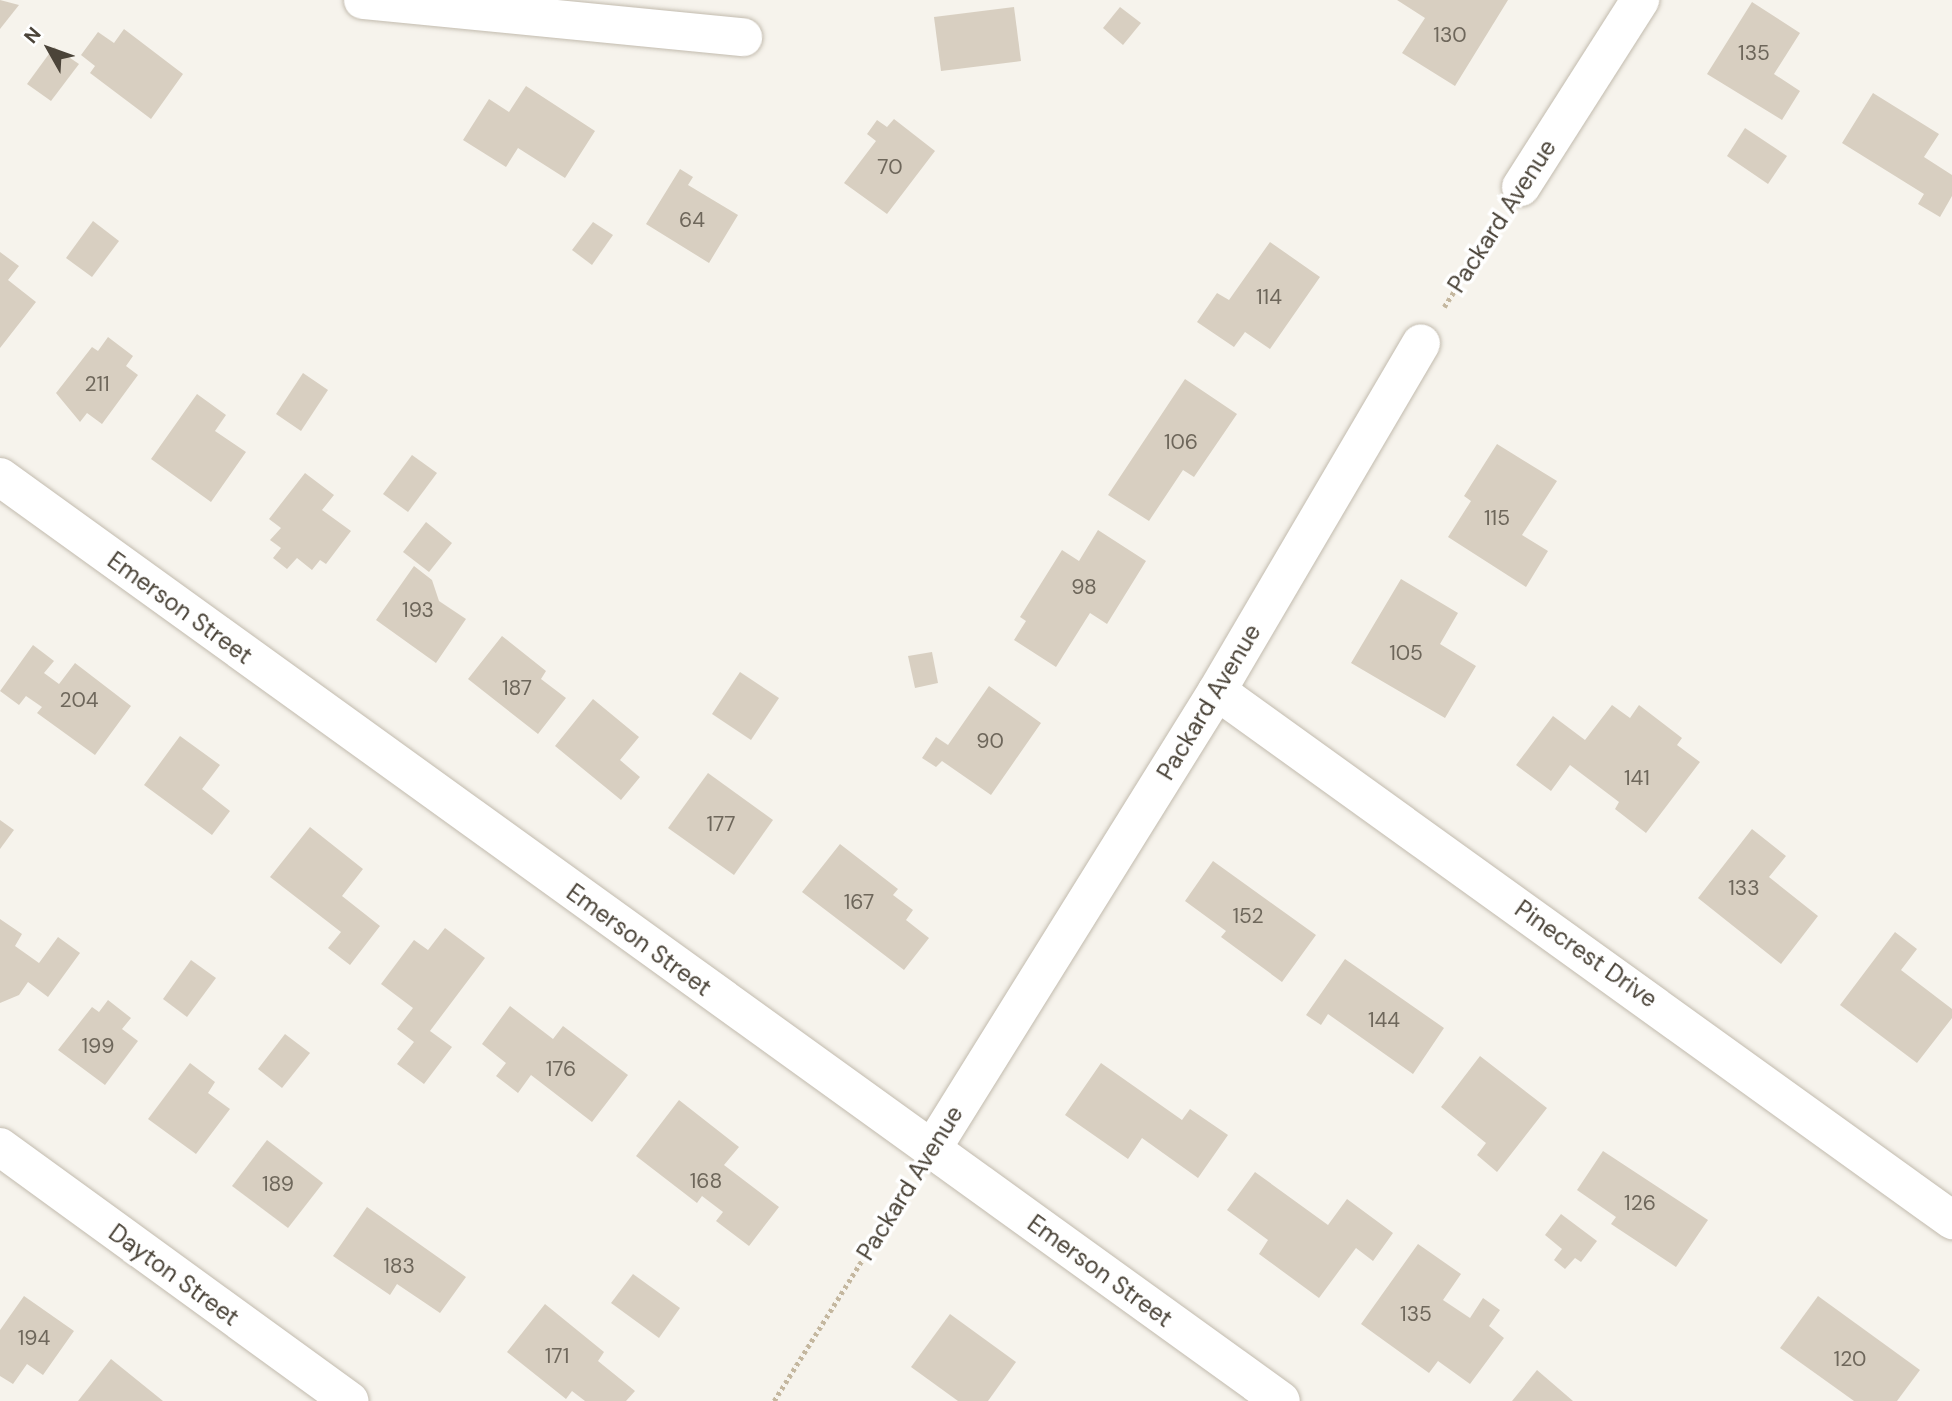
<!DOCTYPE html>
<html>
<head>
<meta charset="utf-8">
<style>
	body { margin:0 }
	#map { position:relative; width:1952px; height:1401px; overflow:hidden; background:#f6f3ec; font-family:"DM Sans",sans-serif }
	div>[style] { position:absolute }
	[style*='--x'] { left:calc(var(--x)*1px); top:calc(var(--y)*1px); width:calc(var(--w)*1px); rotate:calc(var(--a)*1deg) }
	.building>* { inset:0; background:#d8cfc1 }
	.path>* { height:4.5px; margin-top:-2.25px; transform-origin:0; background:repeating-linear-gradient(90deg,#c4b79f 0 3.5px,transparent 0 7px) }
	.roads { filter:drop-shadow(0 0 2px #c2bbae) drop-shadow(0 0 2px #c2bbae) }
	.street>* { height:38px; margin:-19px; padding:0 19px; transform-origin:19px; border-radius:19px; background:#fff }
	span { translate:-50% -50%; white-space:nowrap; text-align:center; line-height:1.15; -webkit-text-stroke:7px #fff; paint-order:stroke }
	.number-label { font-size:21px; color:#6e675b }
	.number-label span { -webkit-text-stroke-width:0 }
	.street-label { font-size:24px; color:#4b4439 }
	.north { position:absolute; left:14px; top:14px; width:70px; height:70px; -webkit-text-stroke:5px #fff; paint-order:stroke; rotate:310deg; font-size:19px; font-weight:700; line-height:28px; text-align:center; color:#4b4439 }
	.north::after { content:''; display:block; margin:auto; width:24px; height:32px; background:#4b4439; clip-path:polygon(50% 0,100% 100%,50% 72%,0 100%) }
</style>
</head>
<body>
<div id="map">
	<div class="building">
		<i style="clip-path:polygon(0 0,19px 5px,0 29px)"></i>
		<i style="clip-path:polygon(1397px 0,1508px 0,1455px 86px,1402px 53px,1425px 18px)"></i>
		<i style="clip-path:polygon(1752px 2px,1800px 33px,1774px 74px,1800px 91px,1782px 120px,1707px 74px)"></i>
		<i style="clip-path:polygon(1014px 7px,1021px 61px,941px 71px,934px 17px)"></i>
		<i style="clip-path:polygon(1120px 7px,1141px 23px,1123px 45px,1103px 28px)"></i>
		<i style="clip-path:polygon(124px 29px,183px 74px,151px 119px,90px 73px,95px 66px,81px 55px,98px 32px,114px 43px)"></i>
		<i style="clip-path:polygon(54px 47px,79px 64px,51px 101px,27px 84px)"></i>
		<i style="clip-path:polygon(526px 86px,595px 131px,565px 178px,518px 148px,506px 167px,463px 140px,489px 99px,509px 112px)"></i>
		<i style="clip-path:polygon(1873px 93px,1939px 134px,1924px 157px,1952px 175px,1952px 196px,1940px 217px,1918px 204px,1924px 194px,1842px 143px)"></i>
		<i style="clip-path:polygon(894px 119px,935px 151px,887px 214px,844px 183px,876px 141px,867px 134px,877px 120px,887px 127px)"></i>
		<i style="clip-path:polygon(1745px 128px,1787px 156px,1768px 184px,1727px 156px)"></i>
		<i style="clip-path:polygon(680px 169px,693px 177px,688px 185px,738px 215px,709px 263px,646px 224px)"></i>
		<i style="clip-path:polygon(93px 221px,119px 241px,92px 277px,66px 258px)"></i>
		<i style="clip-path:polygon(593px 222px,613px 235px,592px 265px,572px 250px)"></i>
		<i style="clip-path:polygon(1270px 242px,1320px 277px,1270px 349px,1245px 332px,1234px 347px,1197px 322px,1217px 293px,1229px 300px)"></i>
		<i style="clip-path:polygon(0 252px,19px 266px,8px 280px,36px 302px,0 348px)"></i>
		<i style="clip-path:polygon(108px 337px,133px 356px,126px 366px,138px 375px,102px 424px,87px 413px,80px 422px,56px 393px,92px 347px,98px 351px)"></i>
		<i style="clip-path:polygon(303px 373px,328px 390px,301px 431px,276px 414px)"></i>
		<i style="clip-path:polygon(1185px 379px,1237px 414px,1194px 477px,1183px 470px,1149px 521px,1108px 495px)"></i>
		<i style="clip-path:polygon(197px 394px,226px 415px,215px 431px,246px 452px,211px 502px,151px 459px)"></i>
		<i style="clip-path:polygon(1497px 444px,1557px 481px,1522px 535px,1548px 551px,1526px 587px,1448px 537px,1471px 501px,1464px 496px)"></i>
		<i style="clip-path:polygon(412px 455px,437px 473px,408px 512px,383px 494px)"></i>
		<i style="clip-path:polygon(305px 473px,334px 495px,322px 510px,351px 531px,326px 564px,320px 560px,312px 570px,297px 558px,287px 569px,273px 558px,281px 548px,270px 540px,281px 528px,269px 519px)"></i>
		<i style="clip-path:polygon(426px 522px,452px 543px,429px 572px,403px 552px)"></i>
		<i style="clip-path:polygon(1098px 530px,1146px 561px,1107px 624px,1090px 613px,1056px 667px,1014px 640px,1026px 621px,1020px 617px,1062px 550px,1079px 561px)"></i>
		<i style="clip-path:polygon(414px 566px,432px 580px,439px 601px,466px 619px,436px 663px,376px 620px)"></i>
		<i style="clip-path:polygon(1401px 579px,1458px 613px,1440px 644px,1476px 666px,1445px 718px,1351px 663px)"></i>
		<i style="clip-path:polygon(502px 636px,546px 671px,541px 679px,566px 698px,538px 734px,468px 679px)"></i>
		<i style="clip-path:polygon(33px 645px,54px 661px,44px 673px,59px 684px,75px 663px,131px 706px,95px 755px,37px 713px,42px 707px,26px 696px,19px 705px,0 691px)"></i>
		<i style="clip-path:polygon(932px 652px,938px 683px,915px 688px,908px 656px)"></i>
		<i style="clip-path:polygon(740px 672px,779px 698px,751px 740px,712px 714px)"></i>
		<i style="clip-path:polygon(989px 686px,1041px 723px,991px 795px,942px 761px,936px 767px,922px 758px,936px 737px,948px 745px)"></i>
		<i style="clip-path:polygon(593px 699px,639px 737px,620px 760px,640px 777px,621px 800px,555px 746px)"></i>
		<i style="clip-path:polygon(1612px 705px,1630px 718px,1639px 705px,1682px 738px,1677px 745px,1700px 762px,1646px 833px,1615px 809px,1619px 802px,1570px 765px,1551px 791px,1516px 765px,1553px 716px,1585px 740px)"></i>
		<i style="clip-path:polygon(180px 736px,220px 765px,202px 789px,230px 811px,212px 835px,144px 785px)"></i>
		<i style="clip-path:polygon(708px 773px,773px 820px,734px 875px,668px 828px)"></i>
		<i style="clip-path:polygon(0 820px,14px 830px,0 849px)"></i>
		<i style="clip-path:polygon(310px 827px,363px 869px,342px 896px,380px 926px,350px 965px,328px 948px,341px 932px,270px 877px)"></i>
		<i style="clip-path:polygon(1752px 829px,1786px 856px,1769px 877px,1818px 916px,1781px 964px,1698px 898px)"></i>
		<i style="clip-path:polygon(840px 844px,898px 889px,893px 895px,913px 910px,906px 920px,929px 938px,904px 970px,802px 892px)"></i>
		<i style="clip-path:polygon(1213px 861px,1316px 935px,1282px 982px,1221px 937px,1226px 931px,1185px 901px)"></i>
		<i style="clip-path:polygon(0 919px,22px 934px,15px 946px,39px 963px,58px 937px,80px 953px,48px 997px,28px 982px,19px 995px,0 1003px)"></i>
		<i style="clip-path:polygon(445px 928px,485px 958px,430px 1031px,452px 1047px,424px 1084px,397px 1064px,414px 1042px,397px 1029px,413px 1008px,381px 984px,414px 940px,428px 950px)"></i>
		<i style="clip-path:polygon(1895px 932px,1917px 949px,1901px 970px,1952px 1009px,1952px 1018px,1917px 1063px,1840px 1005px)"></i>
		<i style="clip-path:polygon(1345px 959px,1444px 1028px,1413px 1074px,1328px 1014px,1321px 1025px,1306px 1015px)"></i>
		<i style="clip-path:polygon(191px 960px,216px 978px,187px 1017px,163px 999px)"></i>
		<i style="clip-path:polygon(108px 1000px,131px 1018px,122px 1029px,138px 1041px,105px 1085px,58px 1050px,92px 1007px,99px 1012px)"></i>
		<i style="clip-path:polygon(510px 1006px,553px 1039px,563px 1026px,628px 1075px,592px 1122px,531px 1075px,518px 1093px,496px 1076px,506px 1063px,482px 1044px)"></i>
		<i style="clip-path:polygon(285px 1034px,310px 1053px,282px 1088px,258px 1069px)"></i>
		<i style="clip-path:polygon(1480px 1056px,1547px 1108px,1497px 1172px,1477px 1155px,1486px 1143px,1441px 1107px)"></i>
		<i style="clip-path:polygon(190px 1063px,215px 1082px,208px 1093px,230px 1109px,196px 1154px,148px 1119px)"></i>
		<i style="clip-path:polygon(1101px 1063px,1182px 1120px,1190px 1109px,1228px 1135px,1198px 1178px,1142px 1138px,1128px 1159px,1065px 1115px)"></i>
		<i style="clip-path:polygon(679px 1100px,739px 1147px,724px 1165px,779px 1207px,749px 1246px,716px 1221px,723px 1212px,702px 1196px,697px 1203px,636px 1156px)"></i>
		<i style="clip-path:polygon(267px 1140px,323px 1183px,288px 1228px,232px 1186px)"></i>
		<i style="clip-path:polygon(1603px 1151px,1708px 1220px,1676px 1267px,1611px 1224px,1616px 1217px,1577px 1190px)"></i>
		<i style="clip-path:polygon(1255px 1172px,1328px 1225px,1347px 1199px,1393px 1233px,1373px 1261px,1356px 1248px,1319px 1298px,1259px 1254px,1268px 1240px,1227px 1210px)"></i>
		<i style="clip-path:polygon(367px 1207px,466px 1277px,440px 1313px,397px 1284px,390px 1295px,333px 1256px)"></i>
		<i style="clip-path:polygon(1561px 1214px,1597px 1241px,1581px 1262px,1575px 1258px,1565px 1269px,1554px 1260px,1562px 1249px,1545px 1235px)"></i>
		<i style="clip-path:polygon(1418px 1244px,1461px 1274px,1443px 1300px,1470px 1318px,1483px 1298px,1500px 1310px,1489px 1326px,1504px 1338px,1470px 1384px,1438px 1361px,1429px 1373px,1361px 1324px)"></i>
		<i style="clip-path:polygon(633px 1274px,680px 1308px,659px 1338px,611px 1303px)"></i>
		<i style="clip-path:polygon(24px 1296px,74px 1331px,43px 1375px,27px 1364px,13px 1384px,0 1376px,0 1330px)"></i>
		<i style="clip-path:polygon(1818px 1296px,1920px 1370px,1897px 1401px,1854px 1401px,1780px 1348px)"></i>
		<i style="clip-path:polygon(545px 1304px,604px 1352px,598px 1361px,635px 1391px,626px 1401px,585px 1401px,572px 1391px,566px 1399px,507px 1352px)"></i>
		<i style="clip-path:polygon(950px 1314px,1016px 1362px,988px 1401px,958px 1401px,911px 1367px)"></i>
		<i style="clip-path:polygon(111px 1359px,163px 1401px,78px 1401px)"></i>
		<i style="clip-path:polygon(1537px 1370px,1573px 1401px,1512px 1401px)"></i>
	</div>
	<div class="path">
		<i style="--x:1444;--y:307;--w:100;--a:-57.3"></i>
		<i style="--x:774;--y:1401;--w:255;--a:-58"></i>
	</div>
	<div class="roads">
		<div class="street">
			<i style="--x:363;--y:0;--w:382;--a:5.6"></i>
			<i style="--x:1521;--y:187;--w:222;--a:-57.5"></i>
			<i style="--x:0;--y:477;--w:1579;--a:35.8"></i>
			<i style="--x:1217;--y:691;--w:906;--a:35.74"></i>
			<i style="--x:0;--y:1147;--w:432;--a:36"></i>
			<i style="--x:932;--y:1149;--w:539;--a:-58.11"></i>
			<i style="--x:1217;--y:691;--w:403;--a:-59.6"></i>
		</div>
	</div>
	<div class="number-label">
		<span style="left:1450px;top:35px">130</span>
		<span style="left:1754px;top:53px">135</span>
		<span style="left:890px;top:167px">70</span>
		<span style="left:692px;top:220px">64</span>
		<span style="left:1269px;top:297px">114</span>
		<span style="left:97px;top:384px">211</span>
		<span style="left:1181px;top:442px">106</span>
		<span style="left:1497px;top:518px">115</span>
		<span style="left:1084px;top:587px">98</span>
		<span style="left:418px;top:610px">193</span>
		<span style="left:1406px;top:653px">105</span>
		<span style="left:517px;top:688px">187</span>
		<span style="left:79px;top:700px">204</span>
		<span style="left:990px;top:741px">90</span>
		<span style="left:1637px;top:778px">141</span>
		<span style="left:721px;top:824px">177</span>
		<span style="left:1744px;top:888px">133</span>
		<span style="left:859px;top:902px">167</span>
		<span style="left:1248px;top:916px">152</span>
		<span style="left:1384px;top:1020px">144</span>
		<span style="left:98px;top:1046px">199</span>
		<span style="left:561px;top:1069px">176</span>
		<span style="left:706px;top:1181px">168</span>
		<span style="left:278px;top:1184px">189</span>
		<span style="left:1640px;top:1203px">126</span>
		<span style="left:399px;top:1266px">183</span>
		<span style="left:1416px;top:1314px">135</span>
		<span style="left:34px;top:1338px">194</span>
		<span style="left:557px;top:1356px">171</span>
		<span style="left:1850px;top:1359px">120</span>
	</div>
	<div class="street-label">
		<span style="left:1502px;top:216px;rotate:-57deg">Packard Avenue</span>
		<span style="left:180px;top:608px;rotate:36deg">Emerson Street</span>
		<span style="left:1209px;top:702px;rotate:-59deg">Packard Avenue</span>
		<span style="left:639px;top:940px;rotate:36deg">Emerson Street</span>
		<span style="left:1586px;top:954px;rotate:35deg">Pinecrest Drive</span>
		<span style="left:910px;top:1183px;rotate:-58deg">Packard Avenue</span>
		<span style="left:1100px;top:1271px;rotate:36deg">Emerson Street</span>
		<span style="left:174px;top:1275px;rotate:36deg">Dayton Street</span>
	</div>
	<div class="north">N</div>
</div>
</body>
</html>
